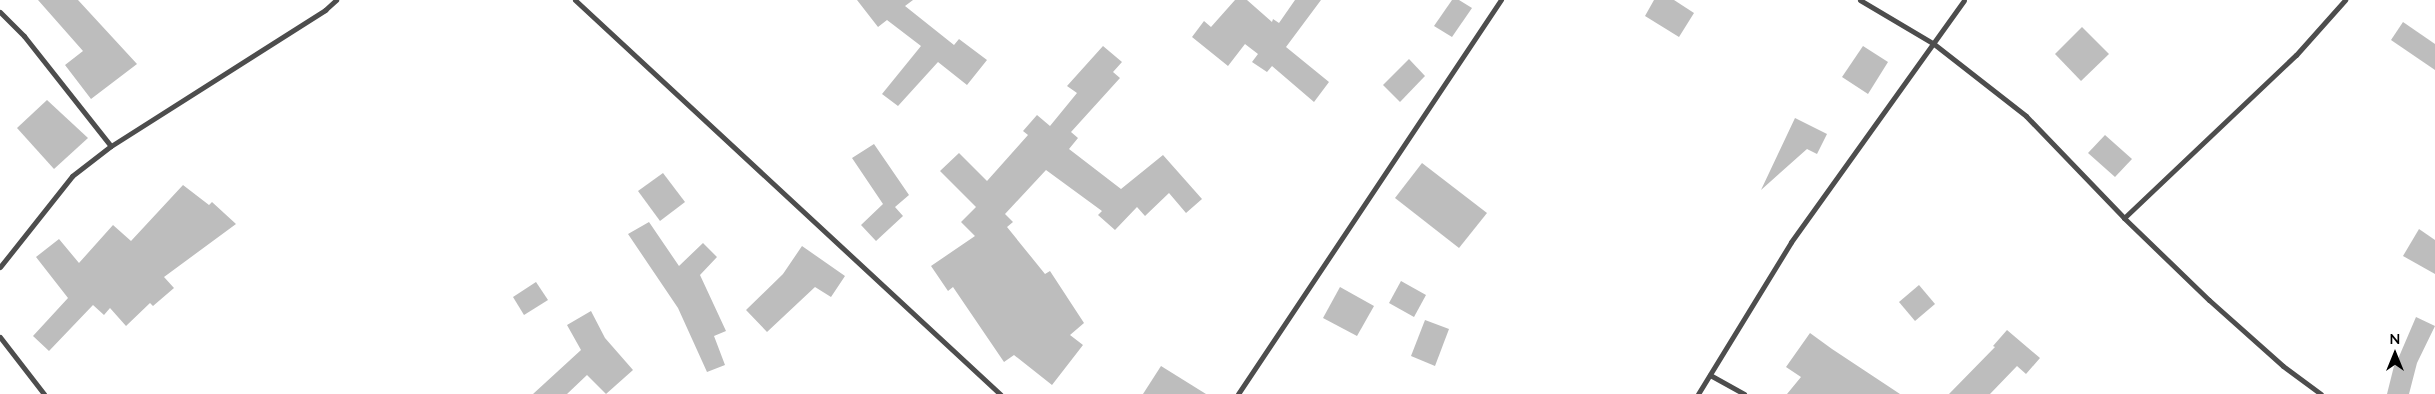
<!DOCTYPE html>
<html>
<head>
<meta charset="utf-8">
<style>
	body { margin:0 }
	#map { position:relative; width:2435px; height:394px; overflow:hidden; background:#fff; font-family:Lato,sans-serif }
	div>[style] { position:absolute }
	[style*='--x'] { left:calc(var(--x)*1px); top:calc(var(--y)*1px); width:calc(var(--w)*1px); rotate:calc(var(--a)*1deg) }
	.building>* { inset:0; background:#bdbdbd }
	.minor>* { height:5px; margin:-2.5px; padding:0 2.5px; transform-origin:2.5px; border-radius:2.5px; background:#4d4d4d }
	span { translate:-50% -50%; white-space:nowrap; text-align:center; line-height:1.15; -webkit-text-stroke:4px #fff; paint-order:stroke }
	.north { position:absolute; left:2370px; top:329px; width:50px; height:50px; -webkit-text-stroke:4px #fff; paint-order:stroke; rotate:0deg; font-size:14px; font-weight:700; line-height:20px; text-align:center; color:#000 }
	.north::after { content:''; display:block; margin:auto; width:18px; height:22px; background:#000; clip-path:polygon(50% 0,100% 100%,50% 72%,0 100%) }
</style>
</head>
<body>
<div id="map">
	<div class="building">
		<i style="clip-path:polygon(38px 0,78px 0,137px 64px,91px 99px,65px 65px,83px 51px)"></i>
		<i style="clip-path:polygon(857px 0,913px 0,905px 6px,954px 45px,959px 39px,987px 60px,967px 85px,938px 62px,898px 106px,882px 94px,921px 46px,887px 20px,878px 27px)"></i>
		<i style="clip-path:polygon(1235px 0,1247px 0,1272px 22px,1273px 19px,1279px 23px,1295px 0,1321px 0,1286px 47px,1329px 82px,1314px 102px,1272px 66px,1267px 72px,1252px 62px,1258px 54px,1245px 44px,1228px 66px,1192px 37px,1204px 21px,1211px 27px)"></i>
		<i style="clip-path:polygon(1452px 0,1459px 0,1472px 8px,1452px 37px,1434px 26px)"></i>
		<i style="clip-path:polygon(1654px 0,1674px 0,1694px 13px,1679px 37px,1645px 16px)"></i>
		<i style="clip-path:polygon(2403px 22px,2435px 44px,2435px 70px,2391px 40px)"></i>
		<i style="clip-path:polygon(2082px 27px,2109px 54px,2081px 81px,2055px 54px)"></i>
		<i style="clip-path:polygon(1103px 46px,1122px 62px,1113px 72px,1120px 78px,1071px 132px,1078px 138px,1069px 149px,1121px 189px,1163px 155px,1202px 199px,1186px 213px,1169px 193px,1145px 216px,1137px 207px,1115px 230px,1098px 215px,1102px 211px,1046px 170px,1005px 214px,1013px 222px,1007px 227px,1045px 274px,1050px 271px,1084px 323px,1070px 335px,1083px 345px,1052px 385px,1014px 355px,1004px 362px,953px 287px,948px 291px,931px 266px,975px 236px,961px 222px,976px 207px,940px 171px,959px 153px,987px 181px,1028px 135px,1023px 131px,1037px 115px,1050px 126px,1077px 93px,1067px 86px)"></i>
		<i style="clip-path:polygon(1863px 46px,1888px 62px,1868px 94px,1842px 77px)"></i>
		<i style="clip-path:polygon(1409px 59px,1425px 76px,1400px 102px,1383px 85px)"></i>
		<i style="clip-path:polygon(47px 100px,88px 138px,54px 169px,17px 128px)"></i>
		<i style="clip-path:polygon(1795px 118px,1827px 134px,1817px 154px,1807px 149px,1761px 190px)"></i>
		<i style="clip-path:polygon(2105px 135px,2132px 159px,2115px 177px,2088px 153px)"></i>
		<i style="clip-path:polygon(874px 144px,909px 195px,895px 207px,903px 216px,876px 241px,861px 225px,883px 204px,852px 158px)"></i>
		<i style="clip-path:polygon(1422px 163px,1487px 213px,1459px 248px,1395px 198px)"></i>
		<i style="clip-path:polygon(663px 173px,685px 202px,660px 221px,638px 191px)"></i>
		<i style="clip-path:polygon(183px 185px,209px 205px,212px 202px,236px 224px,164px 277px,174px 288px,153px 306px,150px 303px,126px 326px,110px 308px,104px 315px,93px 305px,49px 351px,33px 336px,68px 298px,36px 257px,59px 239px,79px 263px,113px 225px,131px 241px)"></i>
		<i style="clip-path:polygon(649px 222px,679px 266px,703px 243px,717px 257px,700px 275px,726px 331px,714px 336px,725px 365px,707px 372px,678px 308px,628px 234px)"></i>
		<i style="clip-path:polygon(2419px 229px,2435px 240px,2435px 274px,2403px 256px)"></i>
		<i style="clip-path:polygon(802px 246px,845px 276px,831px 297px,815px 287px,767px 332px,746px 310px,783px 274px)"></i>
		<i style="clip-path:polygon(1401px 281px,1426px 295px,1414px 317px,1389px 303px)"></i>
		<i style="clip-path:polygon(536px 282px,548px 300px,524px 315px,513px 297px)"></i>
		<i style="clip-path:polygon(1919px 285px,1935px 304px,1915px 321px,1899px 302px)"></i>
		<i style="clip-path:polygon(1340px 287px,1374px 306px,1357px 336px,1323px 318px)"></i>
		<i style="clip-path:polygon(591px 311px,605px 338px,633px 370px,606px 394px,587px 375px,567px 394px,533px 394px,581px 350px,567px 325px)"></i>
		<i style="clip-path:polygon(2416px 317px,2435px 326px,2417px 363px,2409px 394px,2387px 394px,2396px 358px,2398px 359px)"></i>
		<i style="clip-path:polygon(1425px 320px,1449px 329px,1435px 366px,1411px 356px)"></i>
		<i style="clip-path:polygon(2007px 330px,2040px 358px,2026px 374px,2017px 366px,1990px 394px,1949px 394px,1995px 347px,1993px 346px)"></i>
		<i style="clip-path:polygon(1810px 333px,1832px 349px,1900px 394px,1787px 394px,1801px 377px,1786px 367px)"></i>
		<i style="clip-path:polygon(1161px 366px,1206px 394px,1143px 394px)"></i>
	</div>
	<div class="minor">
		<i style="--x:575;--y:0;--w:580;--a:42.83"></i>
		<i style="--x:1860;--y:0;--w:86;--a:30.7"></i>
		<i style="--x:1934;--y:44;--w:117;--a:38"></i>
		<i style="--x:2026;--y:116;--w:141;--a:46.1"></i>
		<i style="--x:2124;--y:218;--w:118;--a:44"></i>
		<i style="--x:2209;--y:300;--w:99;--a:41.7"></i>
		<i style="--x:2283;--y:366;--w:47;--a:36.4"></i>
		<i style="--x:0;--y:12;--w:34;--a:45"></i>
		<i style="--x:24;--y:36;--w:140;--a:51.7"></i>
		<i style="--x:2124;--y:218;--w:237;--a:-43.5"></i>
		<i style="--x:2296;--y:55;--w:74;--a:-48.3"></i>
		<i style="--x:0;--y:267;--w:116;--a:-51.6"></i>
		<i style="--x:72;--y:176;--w:49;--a:-37.6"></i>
		<i style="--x:111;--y:146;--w:254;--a:-32.4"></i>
		<i style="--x:325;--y:10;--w:15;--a:-42"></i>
		<i style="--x:0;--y:337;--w:72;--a:52.3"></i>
		<i style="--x:1710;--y:375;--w:39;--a:29"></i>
		<i style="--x:1238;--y:394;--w:474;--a:-56.3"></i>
		<i style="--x:1698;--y:394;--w:178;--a:-58.5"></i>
		<i style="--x:1791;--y:242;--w:297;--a:-54.4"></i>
	</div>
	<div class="north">N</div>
</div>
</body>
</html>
